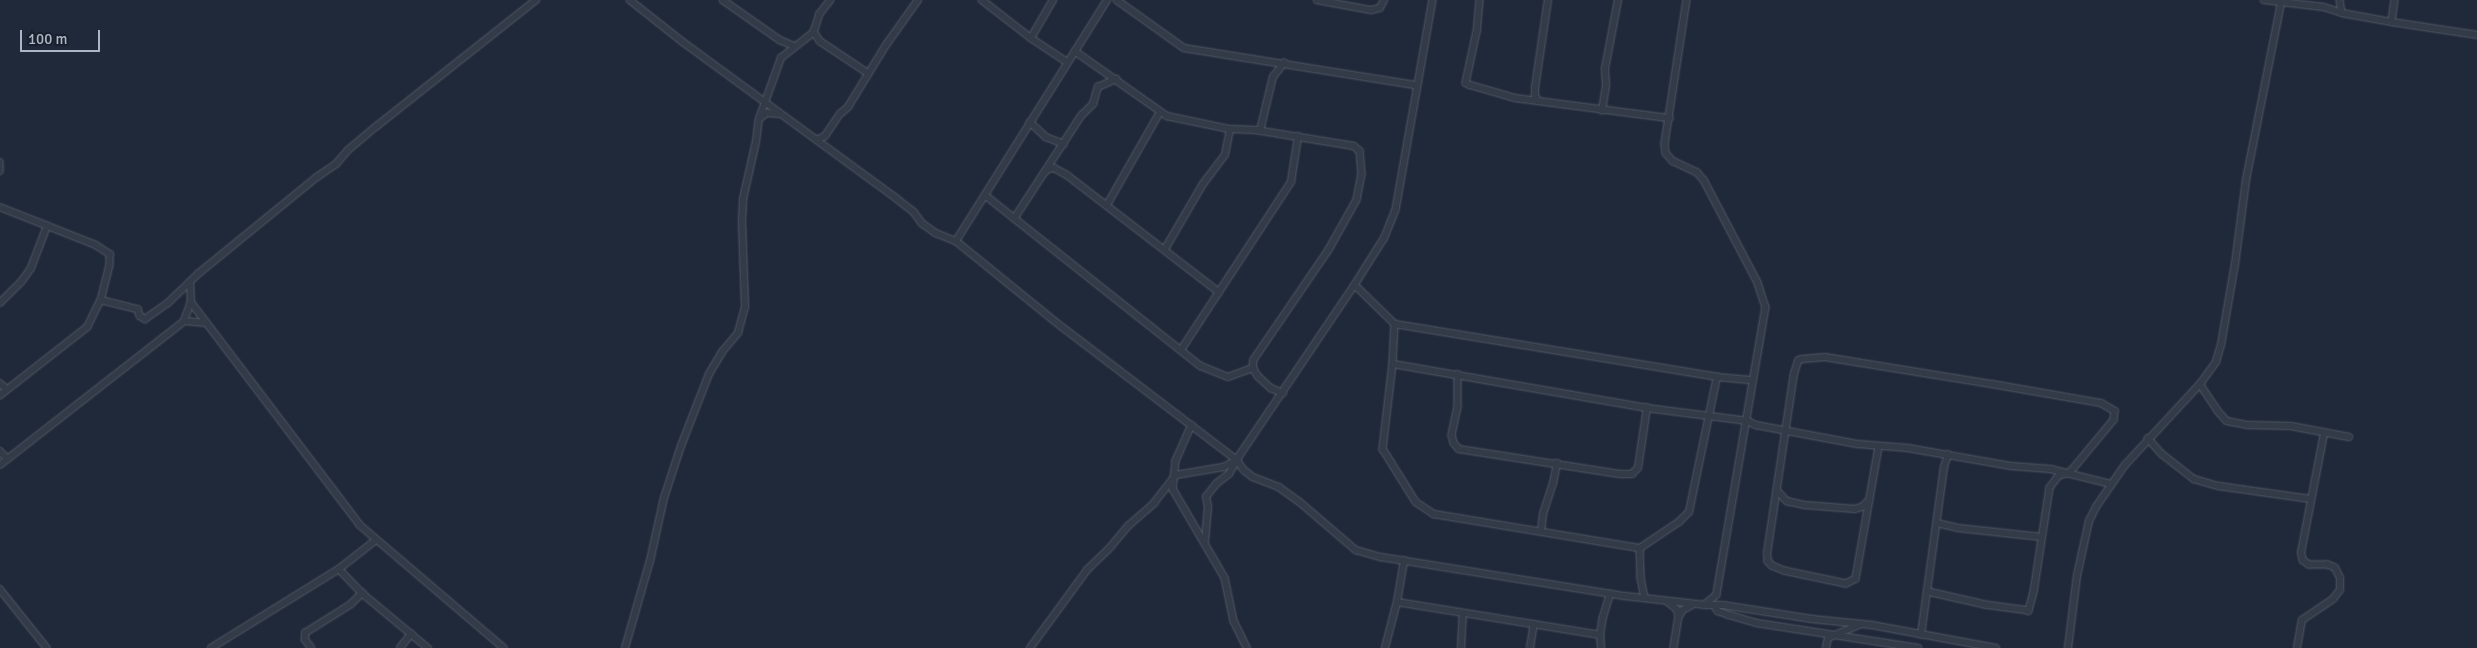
<!DOCTYPE html>
<html>
<head>
<meta charset="utf-8">
<style>
	body { margin:0 }
	#map { position:relative; width:2477px; height:648px; overflow:hidden; background:#202939; font-family:Signika,sans-serif }
	div>[style] { position:absolute }
	[style*='--x'] { left:calc(var(--x)*1px); top:calc(var(--y)*1px); width:calc(var(--w)*1px); rotate:calc(var(--a)*1deg) }
	.roads { filter:drop-shadow(0 0 1px #515967) drop-shadow(0 0 1px #515967) }
	.minor>* { height:5.5px; margin:-2.75px; padding:0 2.75px; transform-origin:2.75px; border-radius:2.75px; background:#333b49 }
	span { translate:-50% -50%; white-space:nowrap; text-align:center; line-height:1.15; -webkit-text-stroke:4px #19202d; paint-order:stroke }
	.scale { position:absolute; left:20px; top:30px; width:80px; height:22px; box-sizing:border-box; border:2px solid #aeb6c6; border-top:0; padding-left:6px; font-size:15px; line-height:18px; white-space:nowrap; color:#aeb6c6; -webkit-text-stroke:4px #19202d; paint-order:stroke }
</style>
</head>
<body>
<div id="map">
	<div class="roads">
		<div class="minor">
			<i style="--x:630;--y:0;--w:68;--a:38.4"></i>
			<i style="--x:683;--y:42;--w:264;--a:36.2"></i>
			<i style="--x:896;--y:198;--w:23;--a:38"></i>
			<i style="--x:914;--y:212;--w:14;--a:54"></i>
			<i style="--x:922;--y:223;--w:17;--a:36"></i>
			<i style="--x:936;--y:233;--w:22;--a:22"></i>
			<i style="--x:956;--y:241;--w:135;--a:39"></i>
			<i style="--x:1061;--y:326;--w:221;--a:37.3"></i>
			<i style="--x:723;--y:0;--w:70;--a:35.1"></i>
			<i style="--x:780;--y:40;--w:15;--a:23"></i>
			<i style="--x:831;--y:0;--w:18;--a:128"></i>
			<i style="--x:820;--y:14;--w:19;--a:108"></i>
			<i style="--x:814;--y:32;--w:11;--a:56"></i>
			<i style="--x:820;--y:41;--w:58;--a:33.7"></i>
			<i style="--x:982;--y:0;--w:62;--a:37.8"></i>
			<i style="--x:1031;--y:38;--w:43;--a:33.7"></i>
			<i style="--x:1117;--y:0;--w:82;--a:35.6"></i>
			<i style="--x:1184;--y:48;--w:235;--a:9.1"></i>
			<i style="--x:1317;--y:0;--w:55;--a:10.5"></i>
			<i style="--x:1371;--y:10;--w:9;--a:-13"></i>
			<i style="--x:1380;--y:8;--w:9;--a:-63"></i>
			<i style="--x:1433;--y:0;--w:213;--a:100"></i>
			<i style="--x:1396;--y:210;--w:31;--a:112"></i>
			<i style="--x:1384;--y:239;--w:54;--a:122.2"></i>
			<i style="--x:1355;--y:285;--w:211;--a:124"></i>
			<i style="--x:1237;--y:460;--w:12;--a:55"></i>
			<i style="--x:1244;--y:470;--w:11;--a:38"></i>
			<i style="--x:1253;--y:477;--w:28;--a:21"></i>
			<i style="--x:1279;--y:487;--w:26;--a:36"></i>
			<i style="--x:1300;--y:502;--w:74;--a:40.6"></i>
			<i style="--x:1356;--y:550;--w:26;--a:16"></i>
			<i style="--x:1381;--y:557;--w:247;--a:9.1"></i>
			<i style="--x:1625;--y:596;--w:81;--a:6.4"></i>
			<i style="--x:1705;--y:605;--w:18;--a:0"></i>
			<i style="--x:1723;--y:605;--w:90;--a:8.9"></i>
			<i style="--x:1812;--y:619;--w:60;--a:5.7"></i>
			<i style="--x:1872;--y:625;--w:126;--a:10.5"></i>
			<i style="--x:1480;--y:0;--w:32;--a:95"></i>
			<i style="--x:1477;--y:32;--w:52;--a:102.2"></i>
			<i style="--x:1466;--y:83;--w:4;--a:27"></i>
			<i style="--x:1470;--y:85;--w:47;--a:16.1"></i>
			<i style="--x:1515;--y:98;--w:156;--a:7.4"></i>
			<i style="--x:1687;--y:0;--w:146;--a:98.7"></i>
			<i style="--x:1665;--y:144;--w:9;--a:84"></i>
			<i style="--x:1666;--y:153;--w:11;--a:49"></i>
			<i style="--x:1673;--y:161;--w:26;--a:25"></i>
			<i style="--x:1697;--y:172;--w:11;--a:49"></i>
			<i style="--x:1704;--y:180;--w:116;--a:62.3"></i>
			<i style="--x:1758;--y:283;--w:25;--a:72"></i>
			<i style="--x:1766;--y:307;--w:292;--a:99.7"></i>
			<i style="--x:1717;--y:595;--w:16;--a:140"></i>
			<i style="--x:2264;--y:0;--w:60;--a:6.7"></i>
			<i style="--x:2324;--y:7;--w:19;--a:18"></i>
			<i style="--x:2342;--y:13;--w:51;--a:10.2"></i>
			<i style="--x:2340;--y:0;--w:13;--a:81"></i>
			<i style="--x:2395;--y:0;--w:22;--a:98"></i>
			<i style="--x:2392;--y:22;--w:86;--a:8.7"></i>
			<i style="--x:1031;--y:38;--w:44;--a:-59.9"></i>
			<i style="--x:1075;--y:51;--w:113;--a:35.2"></i>
			<i style="--x:1167;--y:116;--w:64;--a:11.7"></i>
			<i style="--x:1230;--y:129;--w:26;--a:2"></i>
			<i style="--x:1256;--y:130;--w:99;--a:9.3"></i>
			<i style="--x:1354;--y:146;--w:8;--a:40"></i>
			<i style="--x:1360;--y:151;--w:23;--a:85"></i>
			<i style="--x:1362;--y:174;--w:26;--a:101"></i>
			<i style="--x:1357;--y:200;--w:57;--a:119.2"></i>
			<i style="--x:1329;--y:250;--w:133;--a:124.3"></i>
			<i style="--x:1254;--y:360;--w:8;--a:97"></i>
			<i style="--x:1253;--y:368;--w:9;--a:58"></i>
			<i style="--x:1258;--y:376;--w:18;--a:43"></i>
			<i style="--x:1271;--y:388;--w:13;--a:23"></i>
			<i style="--x:1538;--y:101;--w:6;--a:-121"></i>
			<i style="--x:1535;--y:96;--w:8;--a:-90"></i>
			<i style="--x:1535;--y:88;--w:89;--a:-81.6"></i>
			<i style="--x:1602;--y:111;--w:26;--a:-81"></i>
			<i style="--x:1606;--y:85;--w:16;--a:-94"></i>
			<i style="--x:1605;--y:69;--w:70;--a:-79.3"></i>
			<i style="--x:760;--y:118;--w:9;--a:-36"></i>
			<i style="--x:767;--y:113;--w:13;--a:4"></i>
			<i style="--x:1030;--y:122;--w:22;--a:43"></i>
			<i style="--x:1046;--y:137;--w:19;--a:21"></i>
			<i style="--x:1260;--y:131;--w:56;--a:-76.5"></i>
			<i style="--x:1273;--y:77;--w:18;--a:-52"></i>
			<i style="--x:817;--y:140;--w:9;--a:-27"></i>
			<i style="--x:825;--y:136;--w:27;--a:-56"></i>
			<i style="--x:840;--y:114;--w:11;--a:-41"></i>
			<i style="--x:848;--y:107;--w:73;--a:-58.5"></i>
			<i style="--x:886;--y:45;--w:55;--a:-54.6"></i>
			<i style="--x:0;--y:162;--w:9;--a:90"></i>
			<i style="--x:1044;--y:173;--w:6;--a:-45"></i>
			<i style="--x:1048;--y:169;--w:6;--a:-9"></i>
			<i style="--x:1054;--y:168;--w:15;--a:28"></i>
			<i style="--x:1067;--y:175;--w:192;--a:37.6"></i>
			<i style="--x:985;--y:195;--w:275;--a:38.4"></i>
			<i style="--x:1201;--y:366;--w:29;--a:22"></i>
			<i style="--x:1228;--y:377;--w:27;--a:-20"></i>
			<i style="--x:1107;--y:205;--w:107;--a:-60.3"></i>
			<i style="--x:0;--y:207;--w:103;--a:21.6"></i>
			<i style="--x:96;--y:245;--w:17;--a:33"></i>
			<i style="--x:110;--y:254;--w:11;--a:90"></i>
			<i style="--x:110;--y:265;--w:36;--a:104"></i>
			<i style="--x:101;--y:300;--w:30;--a:116"></i>
			<i style="--x:88;--y:327;--w:112;--a:141.9"></i>
			<i style="--x:1014;--y:219;--w:123;--a:-57"></i>
			<i style="--x:1081;--y:116;--w:17;--a:-45"></i>
			<i style="--x:1093;--y:104;--w:18;--a:-74"></i>
			<i style="--x:1098;--y:87;--w:20;--a:-24"></i>
			<i style="--x:956;--y:241;--w:284;--a:-57.9"></i>
			<i style="--x:1165;--y:249;--w:75;--a:-59.7"></i>
			<i style="--x:1203;--y:184;--w:36;--a:-53"></i>
			<i style="--x:1225;--y:155;--w:26;--a:-79"></i>
			<i style="--x:1355;--y:285;--w:56;--a:44.3"></i>
			<i style="--x:1395;--y:324;--w:326;--a:9.3"></i>
			<i style="--x:1717;--y:377;--w:36;--a:5"></i>
			<i style="--x:101;--y:300;--w:38;--a:14"></i>
			<i style="--x:138;--y:309;--w:7;--a:74"></i>
			<i style="--x:140;--y:316;--w:6;--a:31"></i>
			<i style="--x:145;--y:319;--w:28;--a:-35"></i>
			<i style="--x:168;--y:303;--w:42;--a:-44"></i>
			<i style="--x:198;--y:274;--w:154;--a:-39.2"></i>
			<i style="--x:317;--y:177;--w:23;--a:-34"></i>
			<i style="--x:336;--y:164;--w:18;--a:-49"></i>
			<i style="--x:348;--y:150;--w:38;--a:-40"></i>
			<i style="--x:377;--y:126;--w:203;--a:-38.4"></i>
			<i style="--x:191;--y:302;--w:280;--a:52.8"></i>
			<i style="--x:360;--y:525;--w:189;--a:40.5"></i>
			<i style="--x:0;--y:303;--w:30;--a:-45"></i>
			<i style="--x:21;--y:282;--w:17;--a:-54"></i>
			<i style="--x:31;--y:268;--w:45;--a:-69.1"></i>
			<i style="--x:184;--y:321;--w:22;--a:5"></i>
			<i style="--x:1395;--y:324;--w:40;--a:92.9"></i>
			<i style="--x:1393;--y:364;--w:86;--a:96.7"></i>
			<i style="--x:1383;--y:449;--w:62;--a:58.1"></i>
			<i style="--x:1416;--y:502;--w:22;--a:34"></i>
			<i style="--x:1434;--y:514;--w:209;--a:9.4"></i>
			<i style="--x:1640;--y:548;--w:47;--a:-33.7"></i>
			<i style="--x:1679;--y:522;--w:14;--a:-45"></i>
			<i style="--x:1689;--y:512;--w:138;--a:-78.3"></i>
			<i style="--x:1181;--y:350;--w:201;--a:-56.8"></i>
			<i style="--x:1291;--y:182;--w:46;--a:-81.2"></i>
			<i style="--x:1393;--y:364;--w:258;--a:9.8"></i>
			<i style="--x:1647;--y:408;--w:102;--a:7.3"></i>
			<i style="--x:1748;--y:421;--w:9;--a:27"></i>
			<i style="--x:1756;--y:425;--w:104;--a:10.6"></i>
			<i style="--x:1858;--y:444;--w:50;--a:4.6"></i>
			<i style="--x:1908;--y:448;--w:105;--a:9.9"></i>
			<i style="--x:2011;--y:466;--w:40;--a:4.3"></i>
			<i style="--x:2051;--y:469;--w:62;--a:14"></i>
			<i style="--x:1458;--y:374;--w:33;--a:90"></i>
			<i style="--x:1458;--y:407;--w:29;--a:102"></i>
			<i style="--x:1452;--y:435;--w:8;--a:76"></i>
			<i style="--x:1454;--y:443;--w:8;--a:50"></i>
			<i style="--x:1459;--y:449;--w:164;--a:8.8"></i>
			<i style="--x:1621;--y:474;--w:11;--a:0"></i>
			<i style="--x:1632;--y:474;--w:8;--a:-45"></i>
			<i style="--x:1638;--y:468;--w:61;--a:-81.5"></i>
			<i style="--x:0;--y:383;--w:9;--a:41"></i>
			<i style="--x:2200;--y:384;--w:32;--a:56"></i>
			<i style="--x:2218;--y:411;--w:13;--a:48"></i>
			<i style="--x:2227;--y:421;--w:20;--a:11"></i>
			<i style="--x:2247;--y:425;--w:44;--a:1.3"></i>
			<i style="--x:2291;--y:426;--w:59;--a:10.7"></i>
			<i style="--x:1192;--y:425;--w:39;--a:114"></i>
			<i style="--x:1176;--y:461;--w:28;--a:96"></i>
			<i style="--x:1173;--y:489;--w:103;--a:59.7"></i>
			<i style="--x:1225;--y:578;--w:44;--a:78.2"></i>
			<i style="--x:1234;--y:621;--w:30;--a:64"></i>
			<i style="--x:2148;--y:438;--w:21;--a:49"></i>
			<i style="--x:2162;--y:454;--w:41;--a:38"></i>
			<i style="--x:2194;--y:479;--w:26;--a:16"></i>
			<i style="--x:2219;--y:486;--w:92;--a:8.1"></i>
			<i style="--x:1879;--y:447;--w:134;--a:99.9"></i>
			<i style="--x:1856;--y:579;--w:11;--a:153"></i>
			<i style="--x:1846;--y:584;--w:63;--a:-168.2"></i>
			<i style="--x:1784;--y:571;--w:13;--a:-157"></i>
			<i style="--x:1772;--y:566;--w:6;--a:-135"></i>
			<i style="--x:1768;--y:562;--w:8;--a:-97"></i>
			<i style="--x:1767;--y:554;--w:182;--a:-81.5"></i>
			<i style="--x:1794;--y:374;--w:14;--a:-73"></i>
			<i style="--x:1798;--y:361;--w:4;--a:-27"></i>
			<i style="--x:1802;--y:359;--w:23;--a:-5"></i>
			<i style="--x:1825;--y:357;--w:169;--a:9.2"></i>
			<i style="--x:1992;--y:384;--w:111;--a:9.9"></i>
			<i style="--x:2101;--y:403;--w:16;--a:30"></i>
			<i style="--x:2115;--y:411;--w:9;--a:96"></i>
			<i style="--x:2114;--y:420;--w:69;--a:129.7"></i>
			<i style="--x:2070;--y:473;--w:11;--a:165"></i>
			<i style="--x:2059;--y:476;--w:15;--a:127"></i>
			<i style="--x:2050;--y:488;--w:105;--a:98.7"></i>
			<i style="--x:2034;--y:592;--w:20;--a:105"></i>
			<i style="--x:2029;--y:611;--w:44;--a:-172.2"></i>
			<i style="--x:1985;--y:605;--w:58;--a:-167.2"></i>
			<i style="--x:0;--y:451;--w:11;--a:45"></i>
			<i style="--x:0;--y:465;--w:234;--a:-38"></i>
			<i style="--x:184;--y:321;--w:20;--a:-70"></i>
			<i style="--x:191;--y:302;--w:19;--a:-93"></i>
			<i style="--x:1777;--y:490;--w:15;--a:48"></i>
			<i style="--x:1787;--y:501;--w:18;--a:13"></i>
			<i style="--x:1805;--y:505;--w:50;--a:4.6"></i>
			<i style="--x:1855;--y:509;--w:7;--a:-16"></i>
			<i style="--x:1862;--y:507;--w:10;--a:-45"></i>
			<i style="--x:1937;--y:523;--w:22;--a:13"></i>
			<i style="--x:1958;--y:528;--w:84;--a:6.1"></i>
			<i style="--x:1541;--y:531;--w:17;--a:-83"></i>
			<i style="--x:1543;--y:514;--w:32;--a:-72"></i>
			<i style="--x:1553;--y:484;--w:21;--a:-79"></i>
			<i style="--x:1205;--y:541;--w:34;--a:-85"></i>
			<i style="--x:1208;--y:507;--w:10;--a:-101"></i>
			<i style="--x:1206;--y:497;--w:16;--a:-52"></i>
			<i style="--x:1216;--y:484;--w:16;--a:-38"></i>
			<i style="--x:1229;--y:474;--w:16;--a:-60"></i>
			<i style="--x:1640;--y:548;--w:30;--a:88"></i>
			<i style="--x:1641;--y:578;--w:20;--a:79"></i>
			<i style="--x:339;--y:569;--w:33;--a:46"></i>
			<i style="--x:362;--y:593;--w:86;--a:39.8"></i>
			<i style="--x:0;--y:589;--w:75;--a:51.5"></i>
			<i style="--x:1397;--y:602;--w:206;--a:9.2"></i>
			<i style="--x:1668;--y:602;--w:11;--a:38"></i>
			<i style="--x:1677;--y:609;--w:7;--a:74"></i>
			<i style="--x:1679;--y:616;--w:32;--a:99"></i>
			<i style="--x:1715;--y:606;--w:6;--a:59"></i>
			<i style="--x:1718;--y:611;--w:12;--a:20"></i>
			<i style="--x:1729;--y:615;--w:29;--a:16"></i>
			<i style="--x:1757;--y:623;--w:163;--a:8.8"></i>
			<i style="--x:1679;--y:616;--w:7;--a:-56"></i>
			<i style="--x:1683;--y:610;--w:10;--a:-29"></i>
			<i style="--x:1921;--y:635;--w:170;--a:-82.2"></i>
			<i style="--x:1944;--y:467;--w:13;--a:-72"></i>
			<i style="--x:211;--y:648;--w:150;--a:-31.7"></i>
			<i style="--x:339;--y:569;--w:47;--a:-38.1"></i>
			<i style="--x:311;--y:648;--w:10;--a:-127"></i>
			<i style="--x:305;--y:640;--w:7;--a:-90"></i>
			<i style="--x:305;--y:633;--w:54;--a:-32.2"></i>
			<i style="--x:351;--y:604;--w:16;--a:-45"></i>
			<i style="--x:400;--y:648;--w:18;--a:-52"></i>
			<i style="--x:625;--y:648;--w:91;--a:-74"></i>
			<i style="--x:650;--y:561;--w:65;--a:-77.5"></i>
			<i style="--x:664;--y:498;--w:55;--a:-71.9"></i>
			<i style="--x:681;--y:446;--w:77;--a:-68.7"></i>
			<i style="--x:709;--y:374;--w:26;--a:-59"></i>
			<i style="--x:722;--y:352;--w:25;--a:-50"></i>
			<i style="--x:738;--y:333;--w:27;--a:-75"></i>
			<i style="--x:745;--y:307;--w:86;--a:-92"></i>
			<i style="--x:742;--y:221;--w:22;--a:-87"></i>
			<i style="--x:743;--y:199;--w:58;--a:-77.2"></i>
			<i style="--x:756;--y:142;--w:23;--a:-83"></i>
			<i style="--x:759;--y:119;--w:65;--a:-70.2"></i>
			<i style="--x:781;--y:58;--w:42;--a:-38.2"></i>
			<i style="--x:1030;--y:648;--w:97;--a:-53.8"></i>
			<i style="--x:1087;--y:570;--w:29;--a:-44"></i>
			<i style="--x:1108;--y:550;--w:31;--a:-50"></i>
			<i style="--x:1128;--y:526;--w:35;--a:-41"></i>
			<i style="--x:1154;--y:503;--w:36;--a:-52"></i>
			<i style="--x:1176;--y:475;--w:49;--a:-9.5"></i>
			<i style="--x:1224;--y:467;--w:15;--a:-28"></i>
			<i style="--x:1385;--y:648;--w:48;--a:-75.4"></i>
			<i style="--x:1397;--y:602;--w:42;--a:-80.3"></i>
			<i style="--x:1461;--y:648;--w:34;--a:-87"></i>
			<i style="--x:1530;--y:648;--w:24;--a:-81"></i>
			<i style="--x:1601;--y:648;--w:13;--a:-94"></i>
			<i style="--x:1600;--y:635;--w:18;--a:-81"></i>
			<i style="--x:1603;--y:617;--w:24;--a:-73"></i>
			<i style="--x:1826;--y:648;--w:10;--a:-79"></i>
			<i style="--x:1828;--y:638;--w:33;--a:-23"></i>
			<i style="--x:2068;--y:648;--w:73;--a:-82.9"></i>
			<i style="--x:2077;--y:576;--w:56;--a:-77.7"></i>
			<i style="--x:2089;--y:521;--w:16;--a:-63"></i>
			<i style="--x:2096;--y:507;--w:51;--a:-55.4"></i>
			<i style="--x:2125;--y:465;--w:110;--a:-47.2"></i>
			<i style="--x:2200;--y:384;--w:27;--a:-54"></i>
			<i style="--x:2216;--y:362;--w:18;--a:-74"></i>
			<i style="--x:2221;--y:345;--w:82;--a:-80.2"></i>
			<i style="--x:2235;--y:264;--w:85;--a:-82.5"></i>
			<i style="--x:2246;--y:180;--w:180;--a:-78.8"></i>
			<i style="--x:2297;--y:648;--w:28;--a:-80"></i>
			<i style="--x:2302;--y:620;--w:37;--a:-34"></i>
			<i style="--x:2333;--y:599;--w:11;--a:-52"></i>
			<i style="--x:2340;--y:590;--w:12;--a:-90"></i>
			<i style="--x:2340;--y:578;--w:11;--a:-117"></i>
			<i style="--x:2335;--y:568;--w:8;--a:-157"></i>
			<i style="--x:2328;--y:565;--w:19;--a:180"></i>
			<i style="--x:2309;--y:565;--w:7;--a:-146"></i>
			<i style="--x:2303;--y:561;--w:8;--a:-104"></i>
			<i style="--x:2301;--y:553;--w:122;--a:-79.1"></i>
		</div>
	</div>
	<div class="scale">100 m</div>
</div>
</body>
</html>
